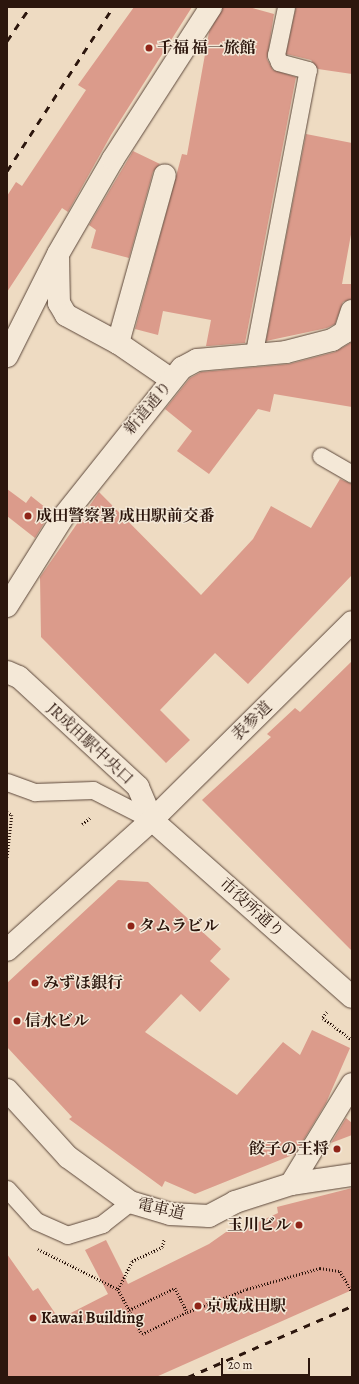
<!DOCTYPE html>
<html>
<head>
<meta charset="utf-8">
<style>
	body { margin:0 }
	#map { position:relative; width:359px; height:1384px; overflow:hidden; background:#eedbc2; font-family:Alegreya,"Noto Serif JP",serif }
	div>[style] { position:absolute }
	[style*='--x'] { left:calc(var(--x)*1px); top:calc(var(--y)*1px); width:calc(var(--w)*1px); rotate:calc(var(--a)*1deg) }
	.building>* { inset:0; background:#db9b8b }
	.path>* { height:2.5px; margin-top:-1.25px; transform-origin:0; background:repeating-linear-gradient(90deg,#2c160d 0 1px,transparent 0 3px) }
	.roads { filter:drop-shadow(0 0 1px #5c473a) drop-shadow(0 0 1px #5c473a) }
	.lane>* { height:17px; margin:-8.5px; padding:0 8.5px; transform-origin:8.5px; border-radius:8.5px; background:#f4e8d7 }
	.street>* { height:22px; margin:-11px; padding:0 11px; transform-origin:11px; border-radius:11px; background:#f4e8d7 }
	.secondary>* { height:22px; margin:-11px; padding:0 11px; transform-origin:11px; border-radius:11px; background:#f4e8d7 }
	.rail>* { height:3px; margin-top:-1.5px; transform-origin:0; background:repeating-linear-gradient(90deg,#2c160d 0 7px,transparent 0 14px) }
	.dots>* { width:11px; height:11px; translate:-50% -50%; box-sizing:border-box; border:2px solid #f4e8d7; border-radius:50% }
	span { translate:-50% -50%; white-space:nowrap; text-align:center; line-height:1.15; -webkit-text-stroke:3px #f4e8d7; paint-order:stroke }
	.poi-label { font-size:16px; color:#2c160d; font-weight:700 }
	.left { translate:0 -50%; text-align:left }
	.right { translate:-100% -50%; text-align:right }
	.street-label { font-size:16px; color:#2c160d }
	.frame { position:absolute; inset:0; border:8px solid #2c160d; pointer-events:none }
	.scale { position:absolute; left:221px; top:1358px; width:89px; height:18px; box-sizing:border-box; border:2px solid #2c160d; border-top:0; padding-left:5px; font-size:12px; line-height:14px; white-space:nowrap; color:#2c160d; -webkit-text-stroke:3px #f4e8d7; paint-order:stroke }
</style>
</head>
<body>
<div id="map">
	<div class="building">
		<i style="clip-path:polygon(134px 7px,192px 7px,111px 135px,68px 212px,62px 208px,7px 292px,7px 196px,16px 182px,22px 186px,86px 90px,78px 85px)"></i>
		<i style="clip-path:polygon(223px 7px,249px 7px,274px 14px,267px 59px,273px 70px,296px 77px,245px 343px,209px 346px,206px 346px,211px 320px,163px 311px,158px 335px,135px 329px,182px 154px,187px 155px,209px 32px)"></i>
		<i style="clip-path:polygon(296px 7px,352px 7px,352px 74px,318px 69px,311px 60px,286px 54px)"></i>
		<i style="clip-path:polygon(306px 134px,352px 143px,352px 229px,342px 284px,352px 284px,352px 299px,343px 302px,335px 324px,327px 328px,266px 341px)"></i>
		<i style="clip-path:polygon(133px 151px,160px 164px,153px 172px,129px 258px,91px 248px,96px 230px,89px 225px)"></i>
		<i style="clip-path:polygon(352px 342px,352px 407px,274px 394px,270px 412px,258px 409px,209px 474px,177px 451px,192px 431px,165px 409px,190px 378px,201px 372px,289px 364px,335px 352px)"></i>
		<i style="clip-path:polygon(340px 479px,352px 484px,352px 575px,248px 684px,215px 653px,160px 710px,190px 740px,166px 763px,41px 637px,40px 577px,99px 492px,201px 595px,253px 539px,271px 506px,311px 528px)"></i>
		<i style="clip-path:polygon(7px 489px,26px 503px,31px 496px,51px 512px,35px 538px,7px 516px)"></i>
		<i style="clip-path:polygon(352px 661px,352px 951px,202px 800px,271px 737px,267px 734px,295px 708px,300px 712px)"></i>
		<i style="clip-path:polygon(118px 880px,148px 882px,221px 949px,210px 961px,230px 979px,200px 1012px,181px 994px,145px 1032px,237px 1095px,283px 1042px,300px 1055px,312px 1030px,350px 1048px,326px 1103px,295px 1154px,195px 1194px,165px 1181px,162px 1187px,69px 1119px,72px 1117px,7px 1047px,7px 983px)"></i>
		<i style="clip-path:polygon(346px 1118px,352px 1123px,352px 1135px,331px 1143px)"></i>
		<i style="clip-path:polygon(352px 1188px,352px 1290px,156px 1377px,7px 1377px,7px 1254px,33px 1291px,38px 1288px,59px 1319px,108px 1294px,85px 1250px,106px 1240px,128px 1284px,209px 1244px,236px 1225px,240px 1231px,278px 1213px,277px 1207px)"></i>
	</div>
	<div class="path">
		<i style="--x:7;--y:812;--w:6;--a:31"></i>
		<i style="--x:12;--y:815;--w:45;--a:96.3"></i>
		<i style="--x:82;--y:824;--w:11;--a:-38"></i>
		<i style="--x:327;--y:1012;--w:7;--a:124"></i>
		<i style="--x:323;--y:1018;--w:36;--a:37"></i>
		<i style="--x:38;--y:1249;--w:89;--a:26.6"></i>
		<i style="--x:118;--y:1289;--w:24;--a:62"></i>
		<i style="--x:129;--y:1310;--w:51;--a:-25.6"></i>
		<i style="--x:175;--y:1288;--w:27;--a:63"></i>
		<i style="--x:187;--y:1312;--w:64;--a:-21"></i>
		<i style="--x:247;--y:1289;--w:76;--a:-16"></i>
		<i style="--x:320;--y:1268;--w:20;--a:9"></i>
		<i style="--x:340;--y:1271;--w:22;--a:60"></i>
		<i style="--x:118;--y:1289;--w:31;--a:-63"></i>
		<i style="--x:132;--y:1261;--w:33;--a:-25"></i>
		<i style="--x:162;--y:1247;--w:8;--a:-76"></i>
		<i style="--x:129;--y:1310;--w:27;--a:62"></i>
		<i style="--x:142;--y:1334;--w:50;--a:-26.1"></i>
	</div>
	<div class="roads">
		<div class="lane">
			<i style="--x:253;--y:357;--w:292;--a:-79.2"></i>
			<i style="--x:308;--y:70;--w:30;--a:-165"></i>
			<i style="--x:279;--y:62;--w:8;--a:-113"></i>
			<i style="--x:276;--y:55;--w:49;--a:-78.2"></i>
			<i style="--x:321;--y:456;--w:36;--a:30"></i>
			<i style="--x:7;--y:782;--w:30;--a:20"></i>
			<i style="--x:35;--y:792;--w:58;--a:-2"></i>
			<i style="--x:93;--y:790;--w:66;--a:27"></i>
			<i style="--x:7;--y:1189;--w:43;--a:47.8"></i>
			<i style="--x:36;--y:1221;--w:34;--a:24"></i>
			<i style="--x:67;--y:1235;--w:37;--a:-17"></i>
			<i style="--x:102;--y:1224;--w:36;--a:-38"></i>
		</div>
		<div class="street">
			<i style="--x:58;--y:257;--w:46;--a:88.8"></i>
			<i style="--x:59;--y:303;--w:14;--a:60"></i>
			<i style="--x:66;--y:315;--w:59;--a:28.3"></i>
			<i style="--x:118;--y:343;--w:65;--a:34.4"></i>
			<i style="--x:118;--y:343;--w:174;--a:-74.4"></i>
			<i style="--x:7;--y:356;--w:114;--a:-63.4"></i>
			<i style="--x:58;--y:254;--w:110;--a:-59.9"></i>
			<i style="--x:113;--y:159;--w:181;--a:-57.2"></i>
			<i style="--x:7;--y:606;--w:105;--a:-57.8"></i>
			<i style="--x:63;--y:517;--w:191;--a:-51.4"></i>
			<i style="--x:182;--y:368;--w:17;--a:-28"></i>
			<i style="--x:197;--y:360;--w:89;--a:-5.1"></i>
			<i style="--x:286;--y:352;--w:48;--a:-14.6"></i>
			<i style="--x:332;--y:340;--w:15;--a:-32"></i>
			<i style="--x:345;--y:332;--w:22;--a:-72"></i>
			<i style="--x:152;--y:820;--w:281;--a:-44.7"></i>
			<i style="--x:291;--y:1184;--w:117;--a:-58.6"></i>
			<i style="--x:130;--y:1202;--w:42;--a:16.7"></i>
			<i style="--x:170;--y:1214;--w:39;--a:3"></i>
			<i style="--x:209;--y:1216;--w:30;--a:-28"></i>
			<i style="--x:235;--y:1202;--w:59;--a:-17.8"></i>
			<i style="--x:291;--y:1184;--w:62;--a:-8.4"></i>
		</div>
		<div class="secondary">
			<i style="--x:7;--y:672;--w:13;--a:23"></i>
			<i style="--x:19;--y:677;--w:162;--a:42.7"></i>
			<i style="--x:138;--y:787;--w:36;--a:67"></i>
			<i style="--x:152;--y:820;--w:267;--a:41.5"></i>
			<i style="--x:7;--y:950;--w:195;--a:-41.9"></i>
			<i style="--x:7;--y:1090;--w:91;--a:47.7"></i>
			<i style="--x:68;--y:1157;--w:77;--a:36"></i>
		</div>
	</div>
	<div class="rail">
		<i style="--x:7;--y:41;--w:41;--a:-55.9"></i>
		<i style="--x:7;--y:171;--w:195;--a:-57.1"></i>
		<i style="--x:188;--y:1377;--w:179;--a:-23.4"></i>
	</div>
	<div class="dots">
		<i style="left:149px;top:48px;background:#8f2418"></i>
		<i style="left:28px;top:516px;background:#8f2418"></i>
		<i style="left:131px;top:926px;background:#8f2418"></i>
		<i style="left:35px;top:983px;background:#8f2418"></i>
		<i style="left:17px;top:1021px;background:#8f2418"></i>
		<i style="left:337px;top:1149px;background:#8f2418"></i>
		<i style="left:299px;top:1225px;background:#8f2418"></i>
		<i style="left:198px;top:1306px;background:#8f2418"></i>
		<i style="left:33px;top:1318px;background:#8f2418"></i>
	</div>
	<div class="poi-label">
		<span class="left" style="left:157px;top:48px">千福 福一旅館</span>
		<span class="left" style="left:36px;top:516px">成田警察署 成田駅前交番</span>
		<span class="left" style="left:139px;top:926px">タムラビル</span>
		<span class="left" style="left:43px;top:983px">みずほ銀行</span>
		<span class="left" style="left:25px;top:1021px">信水ビル</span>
		<span class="right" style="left:329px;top:1149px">餃子の王将</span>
		<span class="right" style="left:291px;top:1225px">玉川ビル</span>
		<span class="left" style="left:206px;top:1306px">京成成田駅</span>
		<span class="left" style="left:41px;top:1318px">Kawai Building</span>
	</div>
	<div class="street-label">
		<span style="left:148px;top:408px;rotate:-50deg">新道通り</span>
		<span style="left:252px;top:721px;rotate:-44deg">表参道</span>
		<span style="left:90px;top:744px;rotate:43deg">JR成田駅中央口</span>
		<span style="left:252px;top:908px;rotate:42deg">市役所通り</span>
		<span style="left:161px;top:1209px;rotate:13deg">電車道</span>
	</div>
	<div class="frame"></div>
	<div class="scale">20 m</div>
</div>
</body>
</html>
